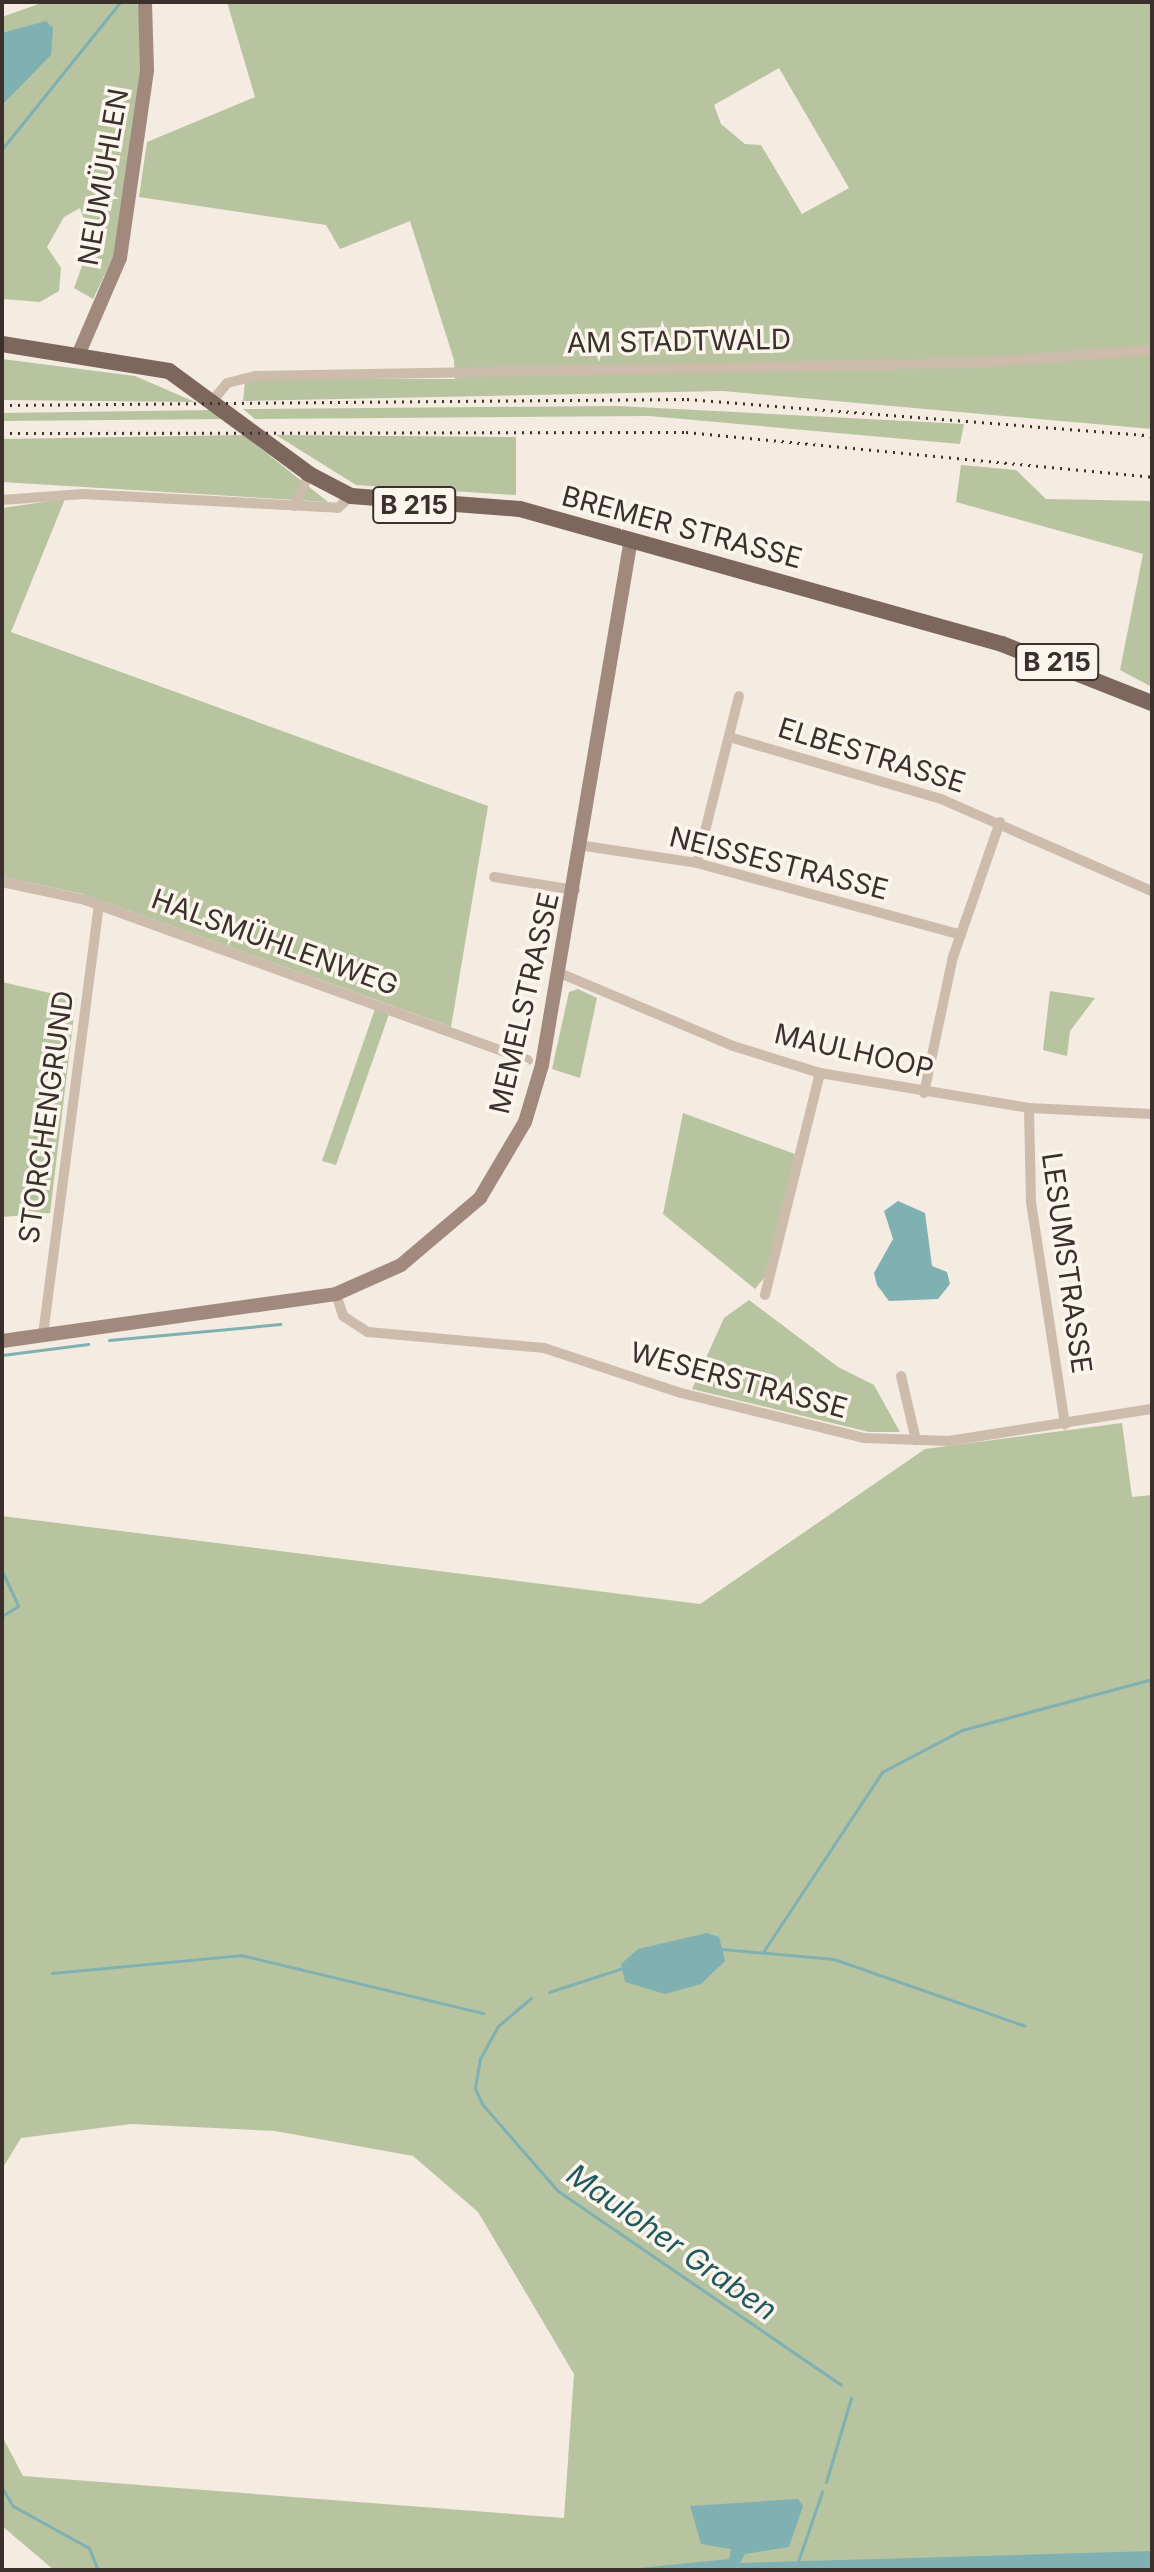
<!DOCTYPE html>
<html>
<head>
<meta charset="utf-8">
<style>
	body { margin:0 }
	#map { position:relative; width:1154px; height:2572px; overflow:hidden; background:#f4ebe1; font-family:Inter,sans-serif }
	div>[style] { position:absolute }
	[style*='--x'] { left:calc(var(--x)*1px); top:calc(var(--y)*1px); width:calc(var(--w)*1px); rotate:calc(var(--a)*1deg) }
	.green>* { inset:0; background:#b8c4a0 }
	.water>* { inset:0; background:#7fb0b2 }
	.stream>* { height:3px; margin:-1.5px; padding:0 1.5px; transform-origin:1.5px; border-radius:1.5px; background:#7fb0b2 }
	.street>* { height:10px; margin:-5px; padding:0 5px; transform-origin:5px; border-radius:5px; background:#cdbbac }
	.secondary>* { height:14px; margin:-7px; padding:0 7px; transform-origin:7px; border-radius:7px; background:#a18a7d }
	.primary>* { height:16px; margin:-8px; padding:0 8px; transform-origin:8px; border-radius:8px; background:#7d675c }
	.rail>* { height:3px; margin-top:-1.5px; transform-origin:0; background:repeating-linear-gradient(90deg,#3b302b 0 2px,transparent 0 8px) }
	span { translate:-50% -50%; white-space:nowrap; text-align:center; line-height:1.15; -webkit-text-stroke:7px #fbf5ee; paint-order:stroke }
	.shield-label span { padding:2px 6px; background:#fbf5ee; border:2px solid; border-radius:6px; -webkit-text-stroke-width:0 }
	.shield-label { font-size:26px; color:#3b302b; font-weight:700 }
	.street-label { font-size:28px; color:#3b302b }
	.water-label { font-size:30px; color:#1f5a5e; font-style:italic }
	.frame { position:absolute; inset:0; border:4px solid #3b302b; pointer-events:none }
</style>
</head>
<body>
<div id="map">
	<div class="green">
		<i style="clip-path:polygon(44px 2px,137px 2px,140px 18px,143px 56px,118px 247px,93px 299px,74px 288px,91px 241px,80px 208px,64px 217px,47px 247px,61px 268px,59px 291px,40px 302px,2px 299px,2px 17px)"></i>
		<i style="clip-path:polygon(evenodd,227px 2px,1152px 2px,1152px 429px,723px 391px,243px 401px,245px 382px,280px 378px,455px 379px,454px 360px,410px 221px,340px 249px,326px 225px,139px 197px,147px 142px,255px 97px,227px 2px,779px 68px,849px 188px,802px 214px,761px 145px,745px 144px,721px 124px,714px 105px,779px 68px)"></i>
		<i style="clip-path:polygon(2px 359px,135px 376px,195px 402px,2px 400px)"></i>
		<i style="clip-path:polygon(618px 406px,964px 424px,960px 444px,649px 416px,255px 419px,243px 409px)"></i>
		<i style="clip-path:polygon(215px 410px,225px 419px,2px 421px,2px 413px)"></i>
		<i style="clip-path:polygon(244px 435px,328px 502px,2px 482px,2px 439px)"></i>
		<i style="clip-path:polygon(276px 435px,516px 437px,516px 495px,356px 485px)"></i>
		<i style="clip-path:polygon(961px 465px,1016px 470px,1046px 499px,1152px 501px,1152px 687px,1120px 670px,1143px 554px,956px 502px)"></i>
		<i style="clip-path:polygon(65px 499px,11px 632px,488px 806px,451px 1027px,83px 894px,2px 877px,2px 508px)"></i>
		<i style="clip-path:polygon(2px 982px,76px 999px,50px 1213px,2px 1217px)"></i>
		<i style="clip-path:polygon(578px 989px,597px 998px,580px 1078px,552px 1069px,569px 992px)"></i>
		<i style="clip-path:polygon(1050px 991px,1095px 998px,1070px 1031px,1067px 1056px,1043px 1050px)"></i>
		<i style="clip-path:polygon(375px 1009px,389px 1014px,336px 1165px,322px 1161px)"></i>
		<i style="clip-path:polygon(683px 1113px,795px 1154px,773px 1267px,755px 1289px,663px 1214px)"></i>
		<i style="clip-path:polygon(749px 1300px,838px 1367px,874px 1385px,900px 1432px,869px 1432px,692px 1389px,724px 1318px)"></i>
		<i style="clip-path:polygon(1122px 1423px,1132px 1497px,1152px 1495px,1152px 2570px,54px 2570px,2px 2526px,2px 2436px,23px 2476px,564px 2518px,574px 2374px,478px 2212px,413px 2156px,275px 2131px,131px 2124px,21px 2138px,2px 2169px,2px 1516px,700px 1604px,925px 1449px)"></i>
	</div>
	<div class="water">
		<i style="clip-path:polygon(46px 21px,53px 28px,51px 55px,2px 105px,2px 33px)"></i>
		<i style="clip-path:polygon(898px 1201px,925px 1213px,932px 1266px,947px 1272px,950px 1284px,938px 1299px,889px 1301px,877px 1285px,874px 1273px,893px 1239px,884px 1211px)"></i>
		<i style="clip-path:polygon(707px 1933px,719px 1937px,725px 1961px,701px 1984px,665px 1994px,625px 1982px,621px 1964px,638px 1949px)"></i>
		<i style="clip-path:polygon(798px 2499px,803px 2506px,789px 2547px,745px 2554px,740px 2563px,1152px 2551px,1152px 2570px,620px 2570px,729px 2559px,731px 2549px,701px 2544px,690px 2506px)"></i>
	</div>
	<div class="stream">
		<i style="--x:2;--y:149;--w:189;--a:-51.2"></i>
		<i style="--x:109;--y:1340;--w:172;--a:-5.3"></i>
		<i style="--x:2;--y:1355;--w:87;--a:-7.3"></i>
		<i style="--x:2;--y:1571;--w:38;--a:65"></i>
		<i style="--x:18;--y:1606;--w:19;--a:148"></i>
		<i style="--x:721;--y:1949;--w:113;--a:5.1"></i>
		<i style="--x:834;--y:1959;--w:202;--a:19.3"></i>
		<i style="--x:763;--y:1952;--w:216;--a:-56.5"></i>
		<i style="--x:882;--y:1772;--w:90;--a:-27.7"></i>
		<i style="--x:962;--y:1730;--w:197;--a:-15"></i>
		<i style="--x:52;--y:1973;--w:190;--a:-5.4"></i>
		<i style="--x:241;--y:1955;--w:249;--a:13.5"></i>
		<i style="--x:549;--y:1992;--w:78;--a:-18"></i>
		<i style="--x:531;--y:1998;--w:43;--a:139.7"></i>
		<i style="--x:498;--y:2026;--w:38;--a:119"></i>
		<i style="--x:480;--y:2059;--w:29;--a:100"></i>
		<i style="--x:475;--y:2088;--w:17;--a:66"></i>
		<i style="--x:482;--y:2104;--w:116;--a:48.9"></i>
		<i style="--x:558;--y:2191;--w:343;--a:34.4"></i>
		<i style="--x:826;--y:2482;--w:88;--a:-73.4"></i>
		<i style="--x:2;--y:2488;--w:21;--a:59"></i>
		<i style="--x:13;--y:2506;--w:87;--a:28.9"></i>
		<i style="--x:89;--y:2548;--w:24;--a:68"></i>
		<i style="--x:795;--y:2570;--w:83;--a:-70.9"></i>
	</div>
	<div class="street">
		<i style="--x:215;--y:398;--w:19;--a:-51"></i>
		<i style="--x:227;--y:383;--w:30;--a:-14"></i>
		<i style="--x:256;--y:376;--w:718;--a:-1.04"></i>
		<i style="--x:974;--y:363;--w:178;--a:-4.2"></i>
		<i style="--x:2;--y:500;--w:81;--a:-4.2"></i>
		<i style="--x:83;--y:494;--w:255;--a:3.1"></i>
		<i style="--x:338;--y:508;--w:18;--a:-43"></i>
		<i style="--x:294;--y:506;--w:35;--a:-65"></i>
		<i style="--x:729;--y:737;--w:221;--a:16.3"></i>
		<i style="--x:941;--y:799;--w:230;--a:23.6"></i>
		<i style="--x:585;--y:846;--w:113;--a:8.6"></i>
		<i style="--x:697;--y:863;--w:271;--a:15.2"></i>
		<i style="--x:697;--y:863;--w:172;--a:-75.9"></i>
		<i style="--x:494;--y:877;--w:82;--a:9.1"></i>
		<i style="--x:2;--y:882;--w:85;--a:12.2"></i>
		<i style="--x:85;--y:900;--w:471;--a:19.9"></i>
		<i style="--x:562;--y:974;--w:186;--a:22.8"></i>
		<i style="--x:733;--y:1046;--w:91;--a:17.2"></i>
		<i style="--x:820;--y:1073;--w:212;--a:9.5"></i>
		<i style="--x:1029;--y:1108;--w:123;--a:2.8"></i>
		<i style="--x:924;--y:1093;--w:139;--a:-78"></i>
		<i style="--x:953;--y:957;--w:143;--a:-70.8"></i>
		<i style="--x:1029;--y:1108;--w:94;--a:88.8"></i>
		<i style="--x:1031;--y:1202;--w:225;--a:81.3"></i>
		<i style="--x:336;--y:1294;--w:23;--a:72"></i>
		<i style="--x:343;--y:1316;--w:30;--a:33"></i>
		<i style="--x:368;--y:1332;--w:177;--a:5.2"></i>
		<i style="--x:544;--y:1348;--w:144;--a:18.2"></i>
		<i style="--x:681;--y:1393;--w:188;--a:13.8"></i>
		<i style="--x:864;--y:1438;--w:85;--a:2"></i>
		<i style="--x:949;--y:1441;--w:206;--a:-9"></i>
		<i style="--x:765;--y:1295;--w:229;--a:-76.1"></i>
		<i style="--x:43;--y:1335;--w:434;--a:-82.6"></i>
		<i style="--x:901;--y:1376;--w:66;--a:76.8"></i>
	</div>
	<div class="secondary">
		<i style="--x:79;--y:353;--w:103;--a:-66.7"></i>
		<i style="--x:120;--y:258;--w:190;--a:-81.8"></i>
		<i style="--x:147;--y:70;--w:68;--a:-91.7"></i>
		<i style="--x:2;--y:1341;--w:337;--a:-8"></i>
		<i style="--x:336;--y:1294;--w:71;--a:-24"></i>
		<i style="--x:401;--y:1265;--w:104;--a:-40.3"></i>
		<i style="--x:480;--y:1198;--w:88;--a:-59.4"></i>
		<i style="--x:525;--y:1122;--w:59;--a:-73.4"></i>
		<i style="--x:542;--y:1065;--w:533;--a:-80.4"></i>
	</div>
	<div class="primary">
		<i style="--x:2;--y:344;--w:169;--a:9.2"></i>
		<i style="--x:169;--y:371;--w:174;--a:36.3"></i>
		<i style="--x:309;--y:474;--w:47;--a:27.6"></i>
		<i style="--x:351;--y:496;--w:169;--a:4.4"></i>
		<i style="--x:520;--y:509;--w:501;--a:15.65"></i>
		<i style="--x:1002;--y:644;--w:161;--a:21.5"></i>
	</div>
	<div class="rail">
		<i style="--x:2;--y:405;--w:685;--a:-0.5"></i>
		<i style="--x:687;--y:399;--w:466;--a:4.5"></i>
		<i style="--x:2;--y:433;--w:684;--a:-0.08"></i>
		<i style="--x:686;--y:432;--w:468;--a:5.5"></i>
	</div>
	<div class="shield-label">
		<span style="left:414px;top:505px">B 215</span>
		<span style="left:1057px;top:662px">B 215</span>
	</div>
	<div class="street-label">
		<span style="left:103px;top:177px;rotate:-80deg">NEUMÜHLEN</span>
		<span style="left:679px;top:341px;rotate:-1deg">AM STADTWALD</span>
		<span style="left:682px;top:527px;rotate:15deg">BREMER STRASSE</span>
		<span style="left:872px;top:755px;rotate:17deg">ELBESTRASSE</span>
		<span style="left:779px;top:863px;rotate:14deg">NEISSESTRASSE</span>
		<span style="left:275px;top:942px;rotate:20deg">HALSMÜHLENWEG</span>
		<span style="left:524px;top:1003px;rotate:-77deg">MEMELSTRASSE</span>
		<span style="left:854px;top:1051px;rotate:13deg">MAULHOOP</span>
		<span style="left:46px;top:1117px;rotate:-82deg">STORCHENGRUND</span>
		<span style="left:1067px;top:1263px;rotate:82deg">LESUMSTRASSE</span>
		<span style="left:739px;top:1380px;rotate:15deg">WESERSTRASSE</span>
	</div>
	<div class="water-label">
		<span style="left:672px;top:2242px;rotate:35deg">Mauloher Graben</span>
	</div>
	<div class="frame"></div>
</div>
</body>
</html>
